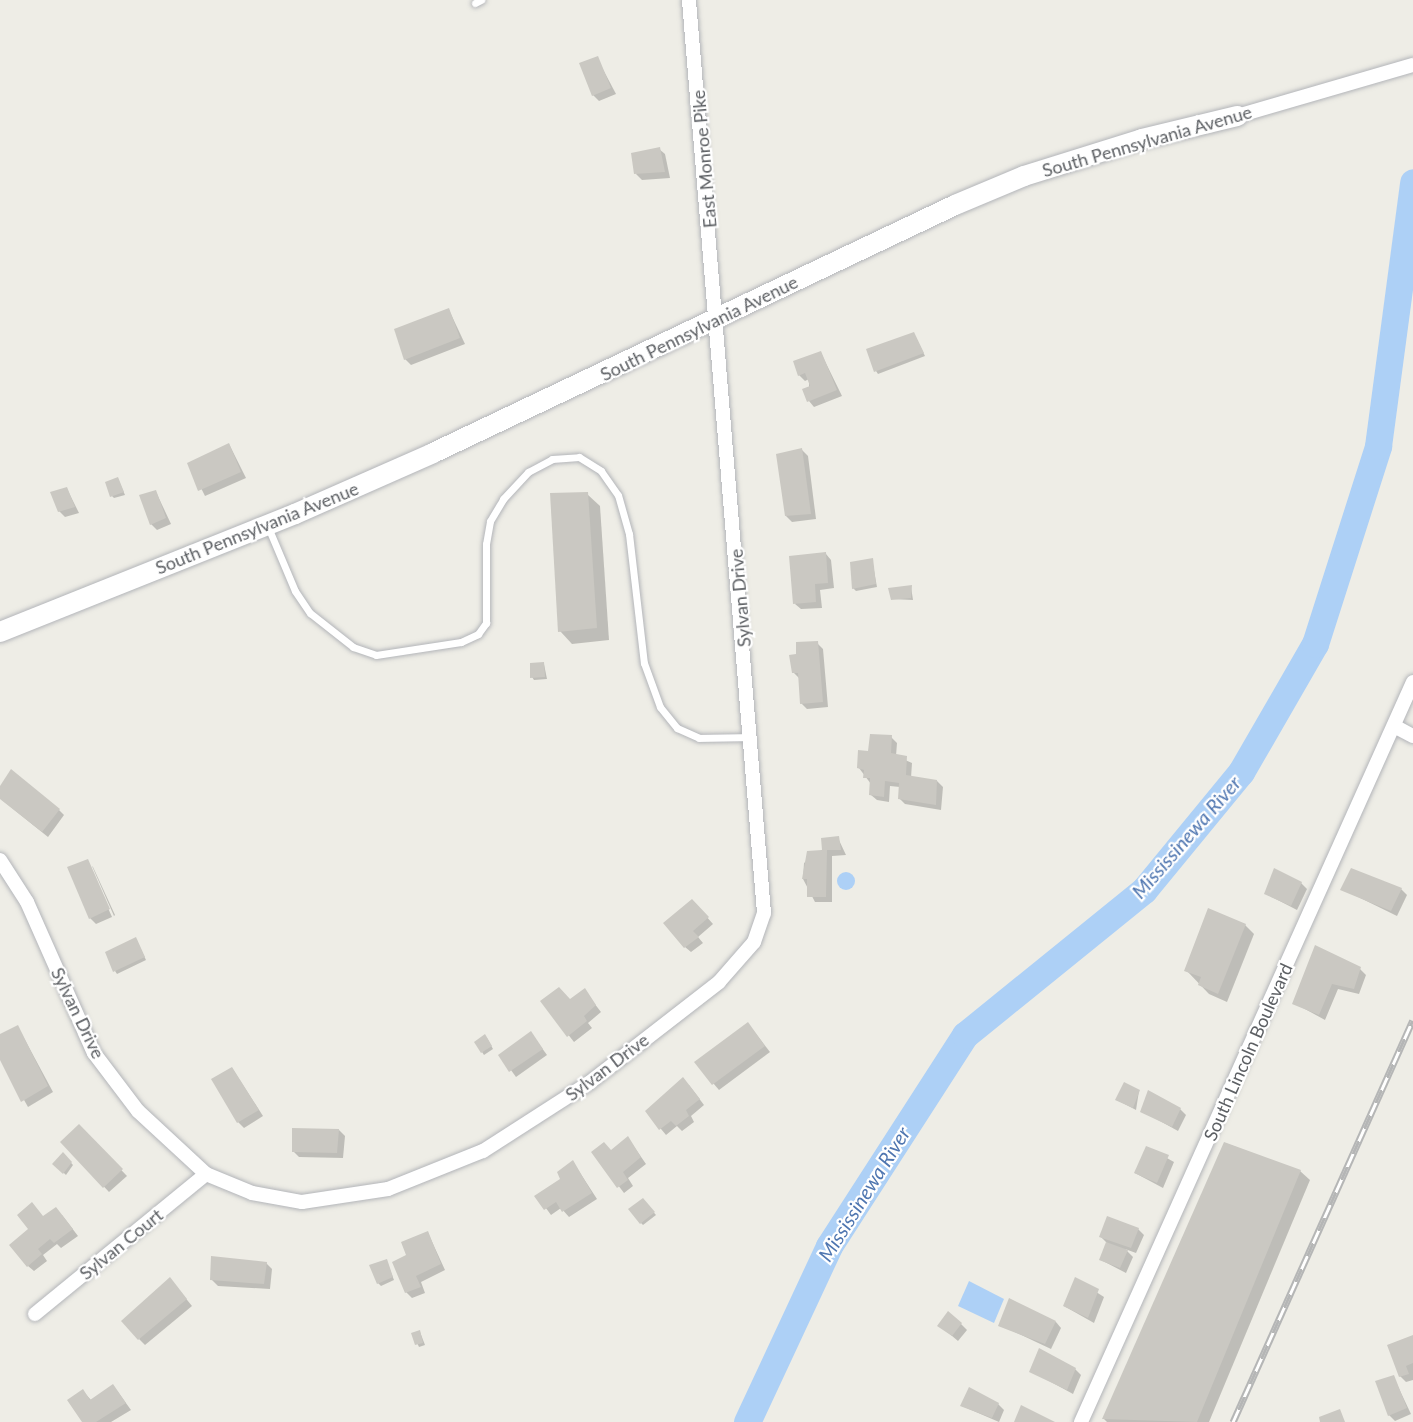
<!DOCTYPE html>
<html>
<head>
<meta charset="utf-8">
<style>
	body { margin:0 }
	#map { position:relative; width:1413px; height:1422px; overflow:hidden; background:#eeede6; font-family:Lato,sans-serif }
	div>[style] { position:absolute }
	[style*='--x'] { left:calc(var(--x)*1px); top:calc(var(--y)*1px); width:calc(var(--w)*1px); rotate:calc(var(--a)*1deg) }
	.water>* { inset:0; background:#add0f6 }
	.round { border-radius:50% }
	.shadow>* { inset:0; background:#0003 }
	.river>* { height:27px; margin:-13.5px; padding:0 13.5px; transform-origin:13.5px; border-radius:13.5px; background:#add0f6 }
	.building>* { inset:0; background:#cac8c2 }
	.roads { filter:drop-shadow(0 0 2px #b3b5b9) drop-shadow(0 0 2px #b3b5b9) }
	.lane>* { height:7px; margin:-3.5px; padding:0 3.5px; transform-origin:3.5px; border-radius:3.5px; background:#fff }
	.street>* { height:14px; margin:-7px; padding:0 7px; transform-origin:7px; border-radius:7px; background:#fff }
	.secondary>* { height:20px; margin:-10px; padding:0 10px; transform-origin:10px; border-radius:10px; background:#fff }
	.rail>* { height:7px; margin-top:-3.5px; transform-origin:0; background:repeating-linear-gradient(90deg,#fff 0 14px,#b5b6b6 0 28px); box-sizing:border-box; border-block:2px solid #b5b6b6 }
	span { translate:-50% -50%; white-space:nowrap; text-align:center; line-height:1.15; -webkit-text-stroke:4.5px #fff; paint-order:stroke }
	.street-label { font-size:18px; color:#5d6064 }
	.water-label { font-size:20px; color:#4f76b0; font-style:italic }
</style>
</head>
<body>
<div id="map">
	<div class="water">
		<i class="round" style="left:837px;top:872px;width:18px;height:18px"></i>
		<i style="clip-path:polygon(969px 1281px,1004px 1299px,994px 1323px,958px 1306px)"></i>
	</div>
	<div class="shadow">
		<i style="clip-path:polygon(597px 58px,616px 94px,599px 101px,593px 95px)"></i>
		<i style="clip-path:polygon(659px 149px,665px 154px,670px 178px,642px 180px,636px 174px)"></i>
		<i style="clip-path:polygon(449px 310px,465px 344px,411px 365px,405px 359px)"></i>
		<i style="clip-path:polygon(914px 334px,925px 356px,878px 374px,876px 371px)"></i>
		<i style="clip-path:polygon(821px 353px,842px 396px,814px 407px,809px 401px,809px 379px,805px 381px,799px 375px)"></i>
		<i style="clip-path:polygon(229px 444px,246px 478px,205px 496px,189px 464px)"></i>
		<i style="clip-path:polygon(802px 450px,808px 456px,816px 519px,792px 522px,786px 516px)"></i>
		<i style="clip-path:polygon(118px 479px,125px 495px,114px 498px,112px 496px)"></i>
		<i style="clip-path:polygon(67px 489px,79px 513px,65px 517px,59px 511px)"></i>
		<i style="clip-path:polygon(156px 492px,171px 524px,157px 530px,151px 524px)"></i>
		<i style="clip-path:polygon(587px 494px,600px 506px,609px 640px,572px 644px,560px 631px)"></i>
		<i style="clip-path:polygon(826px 554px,831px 560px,834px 588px,820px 590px,822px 608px,801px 609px,795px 604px)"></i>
		<i style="clip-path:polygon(872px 560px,877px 587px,856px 591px,853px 588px)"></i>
		<i style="clip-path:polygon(911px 587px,913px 600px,892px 599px)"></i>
		<i style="clip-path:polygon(817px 643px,823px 649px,828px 707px,807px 709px,801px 703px,800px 679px,793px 672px,798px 655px)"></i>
		<i style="clip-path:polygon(544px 664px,547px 679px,534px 680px,532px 677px)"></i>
		<i style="clip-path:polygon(891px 737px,897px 743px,896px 756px,912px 763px,911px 778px,937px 781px,943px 787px,941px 810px,905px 804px,899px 798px,900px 787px,890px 786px,889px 802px,877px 800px,871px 795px,871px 784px,859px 768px,869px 752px)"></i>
		<i style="clip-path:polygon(0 788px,59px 810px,64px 815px,48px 837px,2px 800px)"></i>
		<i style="clip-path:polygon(838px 838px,846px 855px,832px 856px,832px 902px,815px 902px,803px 879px,804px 863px)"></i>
		<i style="clip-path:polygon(87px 861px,112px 917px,96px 924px,90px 918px)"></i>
		<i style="clip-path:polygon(92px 866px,93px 867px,115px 915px,114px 916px)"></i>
		<i style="clip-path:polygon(1301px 883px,1307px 889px,1297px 910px,1266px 894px)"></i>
		<i style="clip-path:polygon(1342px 889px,1401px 889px,1407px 895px,1397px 916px)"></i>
		<i style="clip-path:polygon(698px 907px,713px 924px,698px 937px,703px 943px,691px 952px,685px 947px)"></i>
		<i style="clip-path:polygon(1245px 925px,1254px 934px,1227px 1002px,1209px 994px,1186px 970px)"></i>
		<i style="clip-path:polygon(136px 939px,146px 960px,117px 974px,115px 971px)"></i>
		<i style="clip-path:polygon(1360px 969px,1366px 975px,1359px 994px,1338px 989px,1325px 1020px,1294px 1003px)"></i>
		<i style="clip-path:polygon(584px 990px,601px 1012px,588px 1023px,592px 1028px,574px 1042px,542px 1001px,570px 1001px)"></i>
		<i style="clip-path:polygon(18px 1027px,53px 1092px,28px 1107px,0 1057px,0 1035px)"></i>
		<i style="clip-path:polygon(753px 1030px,770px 1052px,719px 1090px,696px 1063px)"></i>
		<i style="clip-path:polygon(531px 1033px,547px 1055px,516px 1077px,500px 1055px)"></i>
		<i style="clip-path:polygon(487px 1038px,493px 1049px,484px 1055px,482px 1052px)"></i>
		<i style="clip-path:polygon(232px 1068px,263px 1116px,244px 1128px,238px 1122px)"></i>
		<i style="clip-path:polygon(689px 1085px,704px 1105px,691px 1116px,694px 1122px,682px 1131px,677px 1126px,666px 1135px,647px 1112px)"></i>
		<i style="clip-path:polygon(1139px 1091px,1136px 1110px,1117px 1100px)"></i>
		<i style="clip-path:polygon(1180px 1109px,1186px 1115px,1178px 1131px,1142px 1111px)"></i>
		<i style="clip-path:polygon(79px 1126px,127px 1176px,109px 1192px,62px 1142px)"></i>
		<i style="clip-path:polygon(339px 1130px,345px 1136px,343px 1158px,299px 1157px,293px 1151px)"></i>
		<i style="clip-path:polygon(628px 1138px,646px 1164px,628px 1178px,633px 1186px,624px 1193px,593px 1152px,611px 1151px)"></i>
		<i style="clip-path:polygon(1225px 1143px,1300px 1171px,1310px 1180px,1209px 1422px,1107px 1422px,1104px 1419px)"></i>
		<i style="clip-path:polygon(1147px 1147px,1174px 1162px,1163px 1188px,1135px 1173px)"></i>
		<i style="clip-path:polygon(63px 1154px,73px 1165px,66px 1175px,54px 1164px)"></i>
		<i style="clip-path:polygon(573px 1162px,597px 1199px,569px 1217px,561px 1208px,551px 1215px,537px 1196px,562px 1180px)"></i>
		<i style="clip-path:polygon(643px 1200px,656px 1215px,643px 1225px,641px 1223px)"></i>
		<i style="clip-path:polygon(62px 1215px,78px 1236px,61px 1248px,57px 1244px,43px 1255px,47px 1261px,34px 1271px,28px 1266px,30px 1230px,44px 1218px)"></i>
		<i style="clip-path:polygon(1138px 1229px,1144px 1235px,1136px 1253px,1125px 1249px,1133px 1257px,1126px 1273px,1101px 1260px,1107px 1243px,1101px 1237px)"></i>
		<i style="clip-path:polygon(428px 1233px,445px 1270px,421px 1282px,425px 1293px,412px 1298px,406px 1292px,408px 1256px)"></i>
		<i style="clip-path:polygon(386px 1260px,394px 1280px,381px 1286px,378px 1283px)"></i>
		<i style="clip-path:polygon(266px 1263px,272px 1269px,270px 1289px,218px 1286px,212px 1280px)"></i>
		<i style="clip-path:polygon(1076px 1279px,1104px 1297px,1094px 1323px,1064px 1306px)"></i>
		<i style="clip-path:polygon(175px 1285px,192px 1306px,145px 1345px,139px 1339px)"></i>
		<i style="clip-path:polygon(1056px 1322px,1061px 1328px,1051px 1349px,1000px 1325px)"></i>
		<i style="clip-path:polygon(961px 1324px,967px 1330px,958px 1341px,939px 1325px)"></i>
		<i style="clip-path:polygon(420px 1332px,425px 1345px,419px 1347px,413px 1334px)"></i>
		<i style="clip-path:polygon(1413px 1336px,1413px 1380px,1406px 1382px,1400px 1376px)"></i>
		<i style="clip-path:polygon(1075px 1369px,1081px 1375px,1073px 1394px,1031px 1371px)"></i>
		<i style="clip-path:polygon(1393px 1376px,1411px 1414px,1395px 1421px,1389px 1415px)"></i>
		<i style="clip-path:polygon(83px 1391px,91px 1400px,118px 1392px,131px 1410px,111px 1422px,84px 1422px)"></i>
		<i style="clip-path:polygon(998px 1404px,1004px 1410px,999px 1422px,962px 1406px)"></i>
	</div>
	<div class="river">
		<i style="--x:747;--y:1422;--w:194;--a:-65"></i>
		<i style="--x:829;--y:1246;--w:251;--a:-57.2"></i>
		<i style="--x:965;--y:1035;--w:230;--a:-39"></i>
		<i style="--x:1144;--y:890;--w:153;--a:-50.6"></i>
		<i style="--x:1241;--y:772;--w:148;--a:-60"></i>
		<i style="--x:1315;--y:644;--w:208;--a:-72.3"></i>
		<i style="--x:1378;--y:446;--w:266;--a:-82.4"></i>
	</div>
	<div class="building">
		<i style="clip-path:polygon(598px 56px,611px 88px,592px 96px,579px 63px)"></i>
		<i style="clip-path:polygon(660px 147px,665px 172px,634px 174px,631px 153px)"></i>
		<i style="clip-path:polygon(449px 308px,460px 338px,404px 360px,394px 329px)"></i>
		<i style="clip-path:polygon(914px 332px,924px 353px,874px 372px,866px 349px)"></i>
		<i style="clip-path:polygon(821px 351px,837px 390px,807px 402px,802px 389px,810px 386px,805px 373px,798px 376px,793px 361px)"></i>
		<i style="clip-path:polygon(229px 443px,241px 472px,198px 491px,187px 463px)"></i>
		<i style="clip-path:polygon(802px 448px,811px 514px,785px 516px,776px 454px)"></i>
		<i style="clip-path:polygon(118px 477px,124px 492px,110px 497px,105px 482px)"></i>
		<i style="clip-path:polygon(67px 487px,75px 507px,58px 512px,50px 492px)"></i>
		<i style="clip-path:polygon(156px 490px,166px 518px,150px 525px,139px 495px)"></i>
		<i style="clip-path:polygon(588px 492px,597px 628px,558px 632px,550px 493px)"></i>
		<i style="clip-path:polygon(826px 552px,828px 583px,815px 584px,816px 602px,793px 604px,789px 556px)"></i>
		<i style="clip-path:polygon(873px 558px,876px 584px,852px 589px,850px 562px)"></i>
		<i style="clip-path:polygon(912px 585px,911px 598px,891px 600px,888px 588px)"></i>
		<i style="clip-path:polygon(818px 641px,823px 702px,800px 704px,798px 673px,792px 673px,789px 655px,796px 654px,796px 642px)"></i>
		<i style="clip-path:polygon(544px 662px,545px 677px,530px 678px,530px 663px)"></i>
		<i style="clip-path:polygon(870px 734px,892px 735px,891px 753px,907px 756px,906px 775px,937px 780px,936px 805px,898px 799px,899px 783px,885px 781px,884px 797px,869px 795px,870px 778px,863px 778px,864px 770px,857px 768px,858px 750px,868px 751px)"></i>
		<i style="clip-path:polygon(11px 769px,60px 809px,42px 832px,0 799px,0 786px)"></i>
		<i style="clip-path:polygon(839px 836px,841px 850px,827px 850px,826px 897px,807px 897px,807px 879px,802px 879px,807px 851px,822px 850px,821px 838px)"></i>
		<i style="clip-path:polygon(88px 859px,110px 909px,89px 919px,67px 867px)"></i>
		<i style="clip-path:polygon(1274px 868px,1302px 882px,1291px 906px,1264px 894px)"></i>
		<i style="clip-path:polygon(1351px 868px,1402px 888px,1391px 911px,1340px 890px)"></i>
		<i style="clip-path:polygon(692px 899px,709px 917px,693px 931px,699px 937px,684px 948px,663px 923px)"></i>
		<i style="clip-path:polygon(1208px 908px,1246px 924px,1218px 994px,1198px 985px,1201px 977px,1184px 971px)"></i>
		<i style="clip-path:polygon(136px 937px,145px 957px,113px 972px,105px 952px)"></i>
		<i style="clip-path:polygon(1315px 945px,1361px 967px,1354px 989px,1332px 984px,1319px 1015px,1292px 1004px)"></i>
		<i style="clip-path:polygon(559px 987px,570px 999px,585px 988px,596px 1005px,584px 1016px,587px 1021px,567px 1037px,540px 1001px)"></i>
		<i style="clip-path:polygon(748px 1022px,765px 1046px,712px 1085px,694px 1062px)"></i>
		<i style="clip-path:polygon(18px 1025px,48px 1086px,21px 1102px,0 1060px,0 1034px)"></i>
		<i style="clip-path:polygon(531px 1031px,543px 1049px,509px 1072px,498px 1055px)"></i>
		<i style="clip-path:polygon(485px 1034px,492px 1046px,481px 1053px,474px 1042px)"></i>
		<i style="clip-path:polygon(232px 1067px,259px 1110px,237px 1123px,211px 1079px)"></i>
		<i style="clip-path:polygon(683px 1077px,700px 1099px,686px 1110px,689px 1116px,676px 1126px,671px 1121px,659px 1130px,645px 1111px)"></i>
		<i style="clip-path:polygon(1124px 1082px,1140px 1090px,1133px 1108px,1115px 1100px)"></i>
		<i style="clip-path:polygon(1148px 1090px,1181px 1108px,1172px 1127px,1140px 1112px)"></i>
		<i style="clip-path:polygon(79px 1124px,123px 1169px,103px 1188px,60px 1142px)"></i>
		<i style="clip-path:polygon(292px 1128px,339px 1129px,337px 1153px,292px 1152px)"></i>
		<i style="clip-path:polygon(628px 1136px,641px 1157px,623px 1172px,628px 1180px,617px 1188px,591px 1152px,604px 1142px,611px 1150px)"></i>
		<i style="clip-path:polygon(1224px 1142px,1301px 1170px,1197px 1422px,1102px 1419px)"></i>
		<i style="clip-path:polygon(1146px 1146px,1169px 1155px,1157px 1183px,1134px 1173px)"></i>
		<i style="clip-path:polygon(63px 1152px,72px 1162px,63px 1174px,52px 1164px)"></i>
		<i style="clip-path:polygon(573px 1160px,592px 1193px,562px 1212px,556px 1202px,544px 1210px,534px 1196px,560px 1179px,557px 1172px)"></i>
		<i style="clip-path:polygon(643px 1198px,655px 1212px,640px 1224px,628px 1209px)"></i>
		<i style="clip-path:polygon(32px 1202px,43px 1216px,56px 1207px,73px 1229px,54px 1243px,50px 1239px,38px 1249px,42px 1254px,27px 1267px,9px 1245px,28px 1229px,17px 1215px)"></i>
		<i style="clip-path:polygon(1107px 1216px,1139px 1228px,1131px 1248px,1099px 1237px)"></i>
		<i style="clip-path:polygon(428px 1231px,441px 1264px,416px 1276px,421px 1287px,405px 1293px,392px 1262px,406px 1255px,401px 1242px)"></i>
		<i style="clip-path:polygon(1106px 1242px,1128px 1250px,1120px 1268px,1099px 1260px)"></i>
		<i style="clip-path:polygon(211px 1256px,267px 1262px,264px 1284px,210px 1280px)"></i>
		<i style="clip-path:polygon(387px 1259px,393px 1277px,377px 1284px,369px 1265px)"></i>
		<i style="clip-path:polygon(170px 1277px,187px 1299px,138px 1340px,121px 1321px)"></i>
		<i style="clip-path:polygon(1075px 1277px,1099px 1289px,1088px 1318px,1063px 1306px)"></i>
		<i style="clip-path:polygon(1009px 1298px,1056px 1321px,1045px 1344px,998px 1326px)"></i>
		<i style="clip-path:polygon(948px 1311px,962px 1323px,952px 1336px,937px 1326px)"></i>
		<i style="clip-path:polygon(420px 1330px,423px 1343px,415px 1345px,411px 1333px)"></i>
		<i style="clip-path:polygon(1413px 1335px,1413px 1363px,1406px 1366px,1409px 1374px,1399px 1377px,1387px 1345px)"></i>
		<i style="clip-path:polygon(1039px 1348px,1076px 1368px,1067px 1390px,1029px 1372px)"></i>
		<i style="clip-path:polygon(1394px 1375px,1407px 1408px,1388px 1416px,1375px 1381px)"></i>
		<i style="clip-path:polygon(113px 1384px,126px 1403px,96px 1422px,82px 1422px,67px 1400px,83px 1389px,90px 1400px)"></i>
		<i style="clip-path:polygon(969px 1387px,999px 1403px,992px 1418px,960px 1406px)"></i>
		<i style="clip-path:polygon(1021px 1405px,1055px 1422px,1014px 1422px)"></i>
		<i style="clip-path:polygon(1340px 1409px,1345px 1422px,1320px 1422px,1319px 1417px)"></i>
	</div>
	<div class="roads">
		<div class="lane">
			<i style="--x:475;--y:3;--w:7;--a:-27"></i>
			<i style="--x:268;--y:527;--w:69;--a:67.1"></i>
			<i style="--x:295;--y:591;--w:27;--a:56"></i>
			<i style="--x:310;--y:613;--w:55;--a:38.3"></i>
			<i style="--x:353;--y:647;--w:24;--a:19"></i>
			<i style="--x:376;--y:655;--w:86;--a:-8.7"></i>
			<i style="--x:461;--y:642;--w:19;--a:-25"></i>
			<i style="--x:478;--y:634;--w:14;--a:-54"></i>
			<i style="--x:486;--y:623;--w:79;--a:-90"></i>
			<i style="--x:486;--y:544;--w:23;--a:-80"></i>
			<i style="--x:490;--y:521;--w:26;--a:-59"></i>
			<i style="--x:503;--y:499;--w:37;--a:-47"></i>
			<i style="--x:528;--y:472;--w:27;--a:-28"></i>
			<i style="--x:552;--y:459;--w:27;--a:-4"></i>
			<i style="--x:579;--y:457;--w:26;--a:32"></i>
			<i style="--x:601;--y:471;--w:29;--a:55"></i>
			<i style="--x:618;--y:495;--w:41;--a:74.2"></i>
			<i style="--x:629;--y:534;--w:130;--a:83.4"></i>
			<i style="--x:644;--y:663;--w:47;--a:70"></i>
			<i style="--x:660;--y:707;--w:27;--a:51"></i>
			<i style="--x:677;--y:728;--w:24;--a:24"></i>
			<i style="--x:699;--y:738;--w:52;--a:-1.1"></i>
		</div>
		<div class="street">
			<i style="--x:1237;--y:116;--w:183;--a:-16.2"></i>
			<i style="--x:1394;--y:726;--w:21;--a:28"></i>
			<i style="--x:0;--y:860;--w:50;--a:57.3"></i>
			<i style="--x:27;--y:902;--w:165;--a:66.1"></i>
			<i style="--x:94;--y:1053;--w:73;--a:52.8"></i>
			<i style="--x:138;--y:1111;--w:93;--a:42.8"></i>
			<i style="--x:206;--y:1174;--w:50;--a:22.4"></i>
			<i style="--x:252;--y:1193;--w:51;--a:10.2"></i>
			<i style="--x:302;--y:1202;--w:87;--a:-8.6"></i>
			<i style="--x:388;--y:1189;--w:102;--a:-21.8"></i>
			<i style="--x:483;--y:1151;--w:126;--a:-32.7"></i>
			<i style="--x:589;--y:1083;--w:165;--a:-37.8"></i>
			<i style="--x:719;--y:982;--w:53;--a:-48.8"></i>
			<i style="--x:754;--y:942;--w:31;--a:-71"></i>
			<i style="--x:764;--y:913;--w:916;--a:-94.7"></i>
			<i style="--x:35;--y:1314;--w:221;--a:-39.3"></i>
			<i style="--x:1081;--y:1422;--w:811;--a:-65.84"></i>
		</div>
		<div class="secondary">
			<i style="--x:0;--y:632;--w:318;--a:-21.8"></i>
			<i style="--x:295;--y:514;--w:151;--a:-23.8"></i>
			<i style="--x:433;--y:453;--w:578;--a:-25.41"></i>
			<i style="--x:955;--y:205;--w:75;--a:-22.8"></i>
			<i style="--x:1024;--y:176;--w:124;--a:-17.4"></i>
			<i style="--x:1142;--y:139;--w:98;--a:-13.6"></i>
		</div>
	</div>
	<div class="rail">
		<i style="--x:1233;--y:1422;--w:440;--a:-65.9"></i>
	</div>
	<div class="street-label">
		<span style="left:1147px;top:141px;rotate:-16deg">South Pennsylvania Avenue</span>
		<span style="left:704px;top:159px;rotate:-95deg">East Monroe Pike</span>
		<span style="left:699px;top:328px;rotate:-26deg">South Pennsylvania Avenue</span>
		<span style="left:257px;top:528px;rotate:-22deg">South Pennsylvania Avenue</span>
		<span style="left:740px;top:598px;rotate:-95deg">Sylvan Drive</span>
		<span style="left:78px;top:1013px;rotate:64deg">Sylvan Drive</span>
		<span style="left:1248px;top:1052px;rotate:-66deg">South Lincoln Boulevard</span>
		<span style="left:607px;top:1067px;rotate:-37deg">Sylvan Drive</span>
		<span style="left:121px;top:1244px;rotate:-39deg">Sylvan Court</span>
	</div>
	<div class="water-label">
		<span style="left:1186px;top:837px;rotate:-49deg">Mississinewa River</span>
		<span style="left:864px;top:1194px;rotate:-58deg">Mississinewa River</span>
	</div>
</div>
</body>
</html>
